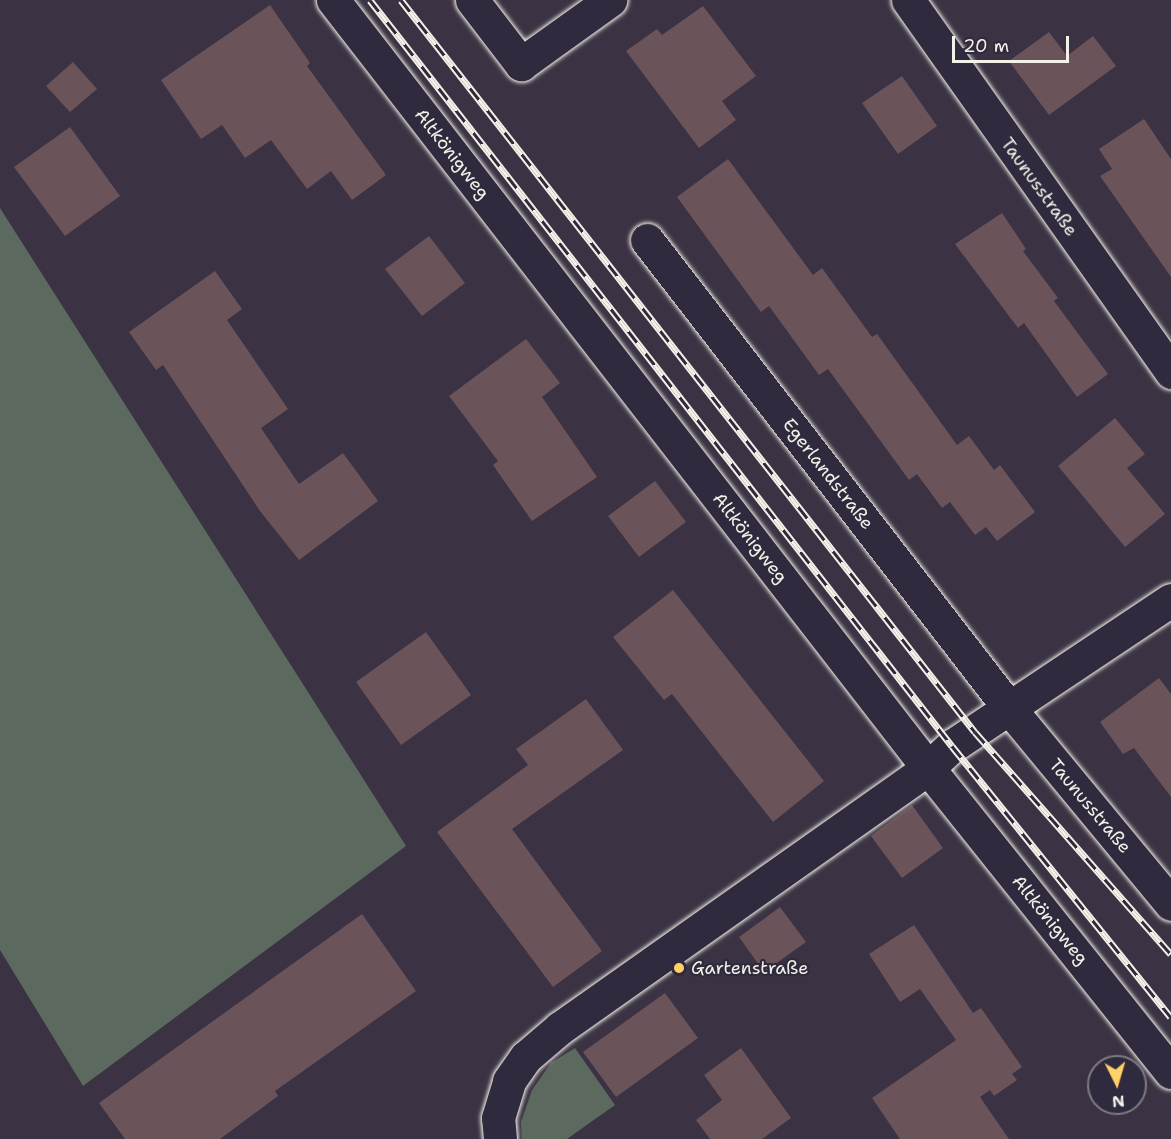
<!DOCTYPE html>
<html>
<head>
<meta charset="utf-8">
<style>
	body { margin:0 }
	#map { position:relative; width:1171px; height:1139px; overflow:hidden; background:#3b3243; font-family:"Shantell Sans",sans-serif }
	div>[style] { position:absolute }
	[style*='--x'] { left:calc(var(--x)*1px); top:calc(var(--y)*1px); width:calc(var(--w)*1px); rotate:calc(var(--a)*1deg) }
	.green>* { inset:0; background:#5b695e }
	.building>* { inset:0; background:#6a545a }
	.roads { filter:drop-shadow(0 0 2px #f4f1e8) drop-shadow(0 0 2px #f4f1e8) }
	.minor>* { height:33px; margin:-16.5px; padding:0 16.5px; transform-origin:16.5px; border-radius:16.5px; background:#2f2a3d }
	.rail>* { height:7px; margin-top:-3.5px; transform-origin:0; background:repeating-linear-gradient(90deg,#2f2a3d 0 14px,#f4f1e8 0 28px); box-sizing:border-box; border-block:2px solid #f4f1e8 }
	.dots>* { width:16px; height:16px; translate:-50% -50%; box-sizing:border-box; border:3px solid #2f2a3d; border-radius:50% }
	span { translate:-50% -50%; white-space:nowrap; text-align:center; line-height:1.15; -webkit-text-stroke:4.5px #2f2a3d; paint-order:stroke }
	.street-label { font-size:18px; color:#f4f1e8 }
	.poi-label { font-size:18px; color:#f4f1e8 }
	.left { translate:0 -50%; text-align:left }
	.north { position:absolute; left:1087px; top:1055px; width:60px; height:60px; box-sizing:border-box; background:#2f2a3d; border:2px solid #7e7a81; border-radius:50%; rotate:175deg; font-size:16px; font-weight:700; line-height:24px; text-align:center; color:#f4f1e8 }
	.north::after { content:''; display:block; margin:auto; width:21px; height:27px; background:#ffd166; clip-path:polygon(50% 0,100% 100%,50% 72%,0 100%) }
	.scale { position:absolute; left:952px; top:36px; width:117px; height:27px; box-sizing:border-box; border:3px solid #f4f1e8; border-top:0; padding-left:8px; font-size:18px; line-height:21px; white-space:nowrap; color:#f4f1e8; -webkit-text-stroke:4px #2f2a3d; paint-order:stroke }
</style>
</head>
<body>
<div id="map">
	<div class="green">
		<i style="clip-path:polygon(0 208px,406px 846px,83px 1086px,0 950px)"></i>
		<i style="clip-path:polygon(575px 1048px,615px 1105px,567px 1139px,522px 1139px,521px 1122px,532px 1090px,551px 1063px)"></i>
	</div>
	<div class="building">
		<i style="clip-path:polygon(270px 5px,310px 63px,307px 66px,386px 175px,352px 200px,331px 171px,307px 189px,271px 140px,245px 158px,222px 125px,201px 139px,161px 80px)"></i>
		<i style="clip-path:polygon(703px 6px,756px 76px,722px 101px,736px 120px,699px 148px,626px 51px,657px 29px,662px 35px)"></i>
		<i style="clip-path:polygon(1049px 32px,1067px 56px,1093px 36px,1116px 66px,1049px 115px,1009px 61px)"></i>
		<i style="clip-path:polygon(73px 62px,97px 89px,70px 112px,46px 86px)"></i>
		<i style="clip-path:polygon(902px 76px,937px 126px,898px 154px,862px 103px)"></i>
		<i style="clip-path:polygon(1144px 119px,1171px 159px,1171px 277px,1100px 176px,1112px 169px,1099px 149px)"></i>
		<i style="clip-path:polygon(70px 127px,120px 196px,65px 236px,14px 167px)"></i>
		<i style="clip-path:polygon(728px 159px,813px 275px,822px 268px,872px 337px,877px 334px,957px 445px,969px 436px,994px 470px,1000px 465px,1035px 512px,997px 541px,986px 527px,975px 535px,950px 502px,942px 508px,917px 474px,909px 480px,828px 369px,819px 375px,769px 306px,761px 312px,677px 197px)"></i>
		<i style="clip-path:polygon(1002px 213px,1026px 249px,1023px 251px,1058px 298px,1054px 301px,1108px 374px,1077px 397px,1024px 323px,1018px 328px,955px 244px)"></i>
		<i style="clip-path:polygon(429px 236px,465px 283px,422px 316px,385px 269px)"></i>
		<i style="clip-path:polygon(215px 271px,242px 309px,227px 320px,288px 409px,261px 428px,299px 484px,343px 453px,378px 501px,299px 560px,260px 511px,163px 365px,156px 370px,129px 332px)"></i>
		<i style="clip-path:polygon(526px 339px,560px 383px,542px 397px,597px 477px,532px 521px,493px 465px,498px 461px,449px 396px)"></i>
		<i style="clip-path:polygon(1115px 418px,1145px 454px,1127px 468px,1165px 514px,1125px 547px,1058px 466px)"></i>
		<i style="clip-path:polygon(655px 481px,686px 522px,639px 557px,608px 516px)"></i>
		<i style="clip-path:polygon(673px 590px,824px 781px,773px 822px,672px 694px,664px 700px,613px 637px)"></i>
		<i style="clip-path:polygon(426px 632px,471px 695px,401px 745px,356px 682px)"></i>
		<i style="clip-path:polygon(1159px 678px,1171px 694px,1171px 797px,1134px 748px,1123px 754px,1100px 722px)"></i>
		<i style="clip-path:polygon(586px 699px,623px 750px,512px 829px,602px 951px,553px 987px,437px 832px,528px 765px,516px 749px)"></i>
		<i style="clip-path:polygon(912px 805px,943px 848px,902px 878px,871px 836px)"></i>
		<i style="clip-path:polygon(780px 907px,806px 942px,764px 972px,739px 937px)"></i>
		<i style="clip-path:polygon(362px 914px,416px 991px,275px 1091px,278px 1096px,220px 1139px,125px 1139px,99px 1103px)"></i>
		<i style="clip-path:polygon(914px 925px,973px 1013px,981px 1008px,1022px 1067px,1012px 1074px,1017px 1080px,994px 1096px,990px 1090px,980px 1097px,1009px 1139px,900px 1139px,872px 1098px,956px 1040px,920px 989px,900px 1002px,869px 954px)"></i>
		<i style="clip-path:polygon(665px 993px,698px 1038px,616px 1097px,583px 1052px)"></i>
		<i style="clip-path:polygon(741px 1048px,791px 1118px,762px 1139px,710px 1139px,696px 1120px,722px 1100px,704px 1075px)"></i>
	</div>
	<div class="roads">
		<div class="minor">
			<i style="--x:333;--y:0;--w:972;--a:52.23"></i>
			<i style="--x:928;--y:768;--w:389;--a:51.4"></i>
			<i style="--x:472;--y:0;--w:81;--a:52.6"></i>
			<i style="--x:521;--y:64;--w:110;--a:-35.7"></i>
			<i style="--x:908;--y:0;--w:456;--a:54.7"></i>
			<i style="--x:647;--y:240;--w:592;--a:52.28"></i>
			<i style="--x:1009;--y:708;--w:254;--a:50.4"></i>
			<i style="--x:500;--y:1139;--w:21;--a:-95"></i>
			<i style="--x:498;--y:1118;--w:39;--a:-73"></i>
			<i style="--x:509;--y:1081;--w:29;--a:-55"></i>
			<i style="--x:526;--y:1057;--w:45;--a:-40.5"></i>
			<i style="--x:560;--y:1028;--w:451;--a:-35.2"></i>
			<i style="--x:928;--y:768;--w:33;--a:-43"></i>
			<i style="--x:952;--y:746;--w:263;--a:-33.7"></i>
		</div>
	</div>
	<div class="rail">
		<i style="--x:370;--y:0;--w:946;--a:52.04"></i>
		<i style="--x:952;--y:746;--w:348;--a:51.1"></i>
		<i style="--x:401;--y:0;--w:930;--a:51.9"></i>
		<i style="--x:975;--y:732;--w:296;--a:48.6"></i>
	</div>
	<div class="dots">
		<i style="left:679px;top:968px;background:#ffd166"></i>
	</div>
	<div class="street-label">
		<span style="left:452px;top:154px;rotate:52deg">Altkönigweg</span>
		<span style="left:1039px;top:187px;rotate:54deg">Taunusstraße</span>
		<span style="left:828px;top:474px;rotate:52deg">Egerlandstraße</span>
		<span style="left:750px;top:538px;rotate:52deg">Altkönigweg</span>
		<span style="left:1090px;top:806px;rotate:50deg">Taunusstraße</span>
		<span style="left:1050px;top:920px;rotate:51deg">Altkönigweg</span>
	</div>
	<div class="poi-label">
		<span class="left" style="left:691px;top:968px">Gartenstraße</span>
	</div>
	<div class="north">N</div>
	<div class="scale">20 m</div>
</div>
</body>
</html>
